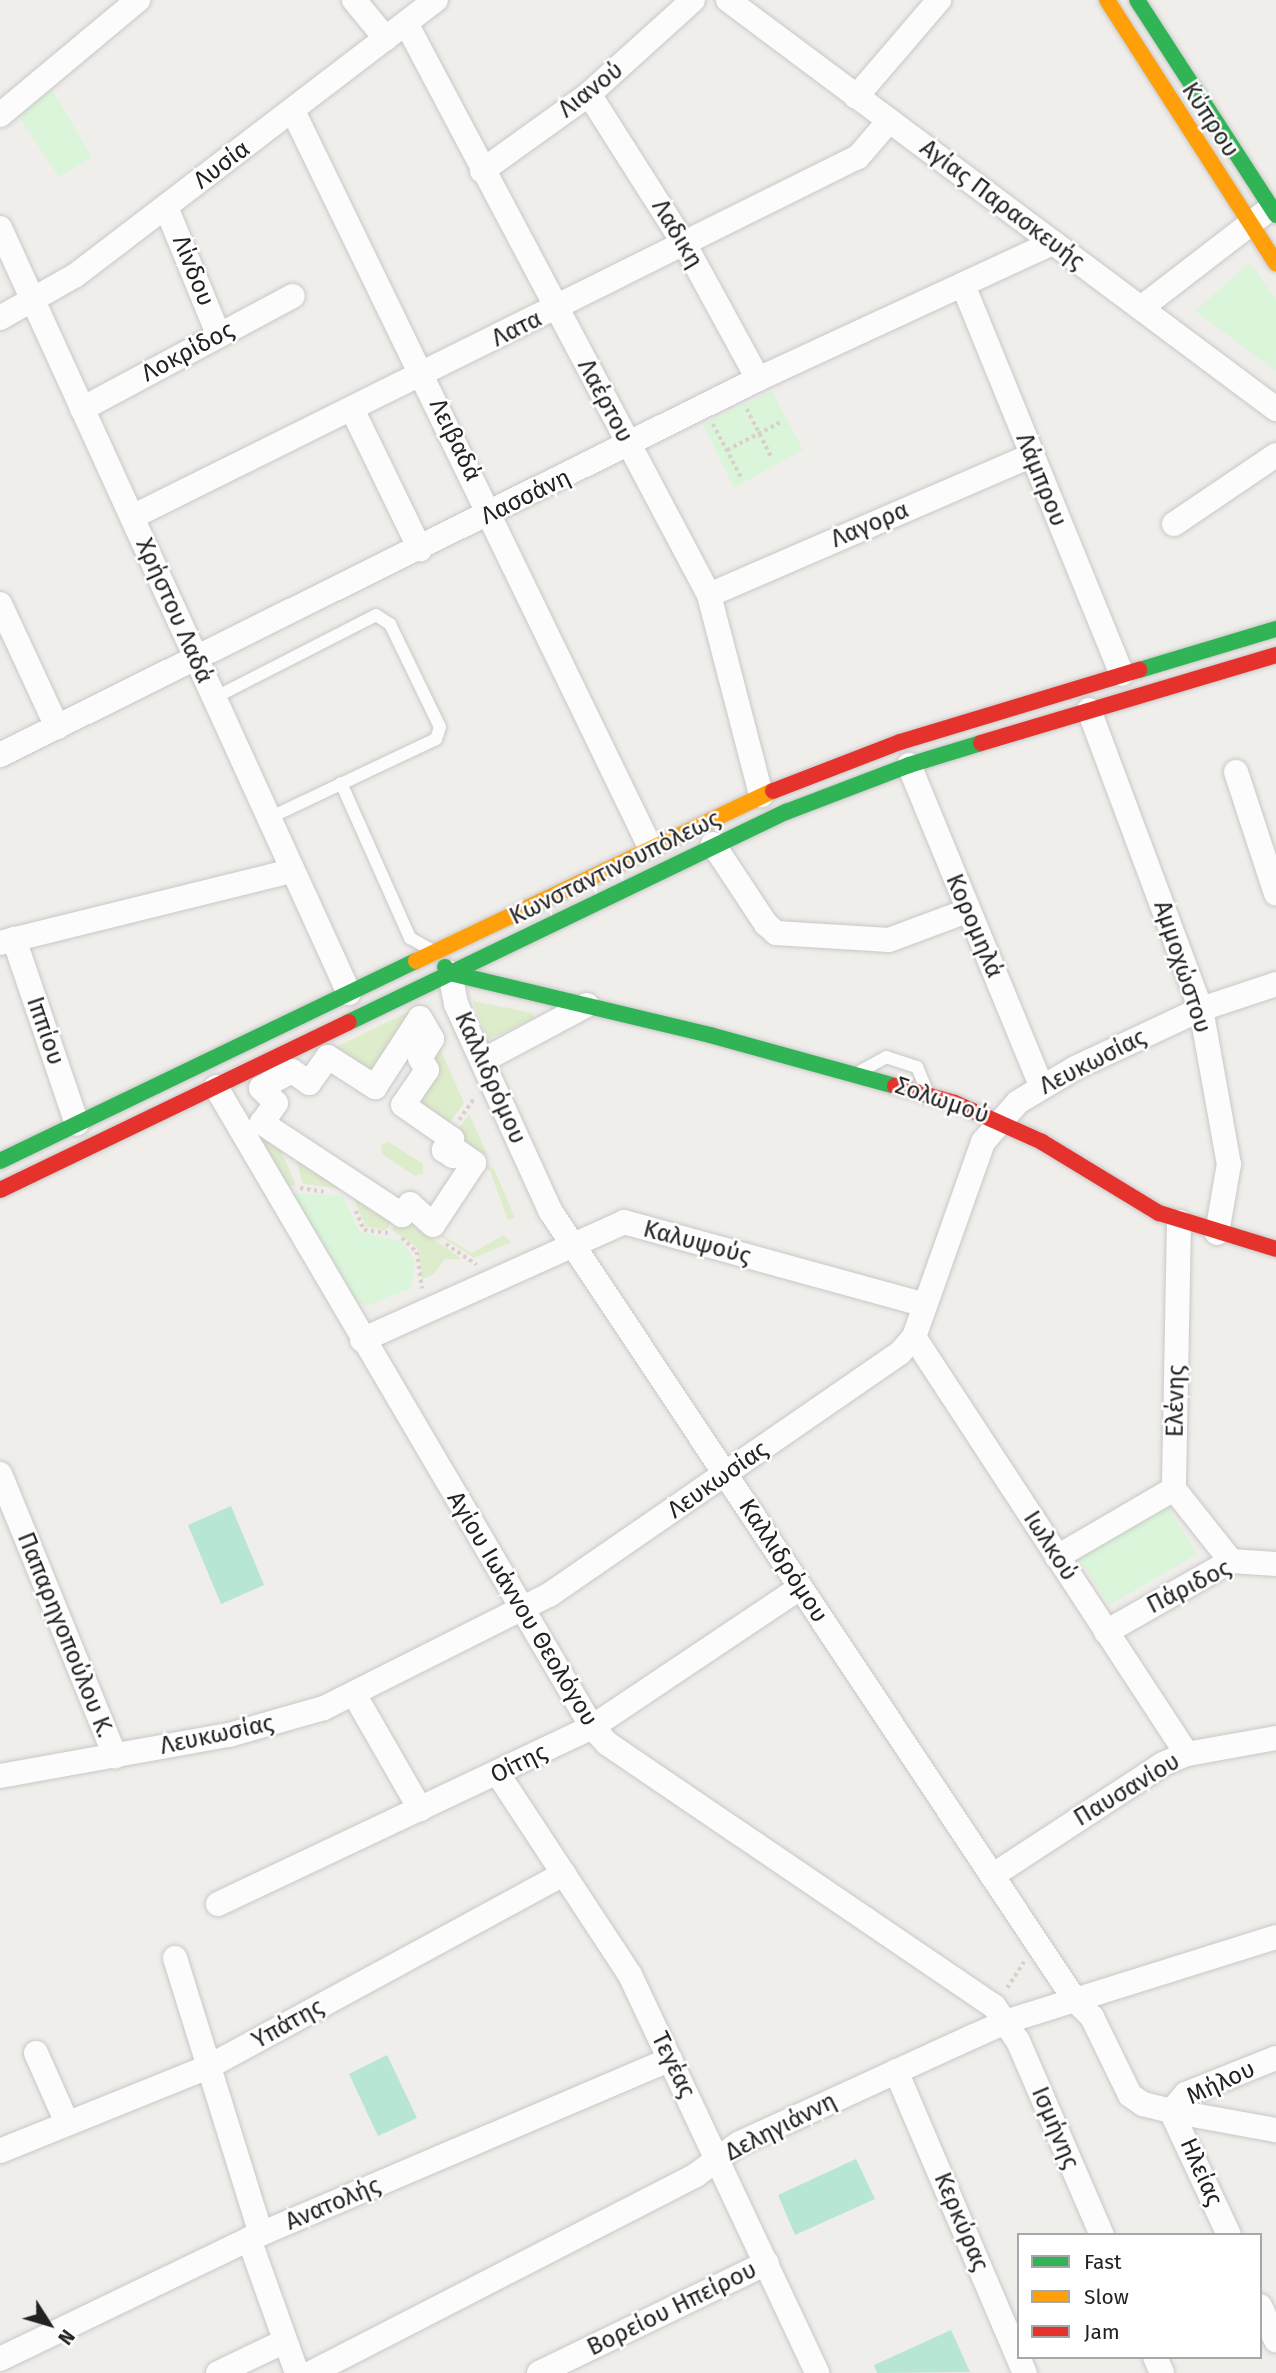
<!DOCTYPE html>
<html>
<head>
<meta charset="utf-8">
<style>
	body { margin:0 }
	#map { position:relative; width:1276px; height:2373px; overflow:hidden; background:#f0eeeb; font-family:"Fira Sans",sans-serif }
	div>[style] { position:absolute }
	[style*='--x'] { left:calc(var(--x)*1px); top:calc(var(--y)*1px); width:calc(var(--w)*1px); rotate:calc(var(--a)*1deg) }
	.grass>* { inset:0; background:#ddeccb }
	.park>* { inset:0; background:#daf5da }
	.pitch>* { inset:0; background:#b7e6d2 }
	.path>* { height:3.5px; margin-top:-1.75px; transform-origin:0; background:repeating-linear-gradient(90deg,#dccecd 0 3.5px,transparent 0 7px) }
	.roads { filter:drop-shadow(0 0 2px #c9c8c7) drop-shadow(0 0 2px #c9c8c7) }
	.lane>* { height:12px; margin:-6px; padding:0 6px; transform-origin:6px; border-radius:6px; background:#fdfcfc }
	.street>* { height:24px; margin:-12px; padding:0 12px; transform-origin:12px; border-radius:12px; background:#fdfcfc }
	.fast>* { height:16px; margin:-8px; padding:0 8px; transform-origin:8px; border-radius:8px; background:#30b455 }
	.slow>* { height:16px; margin:-8px; padding:0 8px; transform-origin:8px; border-radius:8px; background:#ff9f0a }
	.jam>* { height:16px; margin:-8px; padding:0 8px; transform-origin:8px; border-radius:8px; background:#e5322d }
	span { translate:-50% -50%; white-space:nowrap; text-align:center; line-height:1.15; -webkit-text-stroke:5px #fff; paint-order:stroke }
	.street-label { font-size:24px; color:#222 }
	.legend { position:absolute; left:1017px; top:2233px; width:245px; height:126px; box-sizing:border-box; background:#fff; border:2px solid #a7a7a7; margin:0; padding:9px 12px; list-style:none; font-size:21px; color:#222 }
	.legend li { display:flex; align-items:center; gap:14px; height:35px }
	.legend b { width:35px; border:2px solid #a7a7a7 }
	.north { position:absolute; left:14px; top:2289px; width:70px; height:70px; -webkit-text-stroke:5px #fff; paint-order:stroke; rotate:127deg; font-size:19px; font-weight:700; line-height:28px; text-align:center; color:#222 }
	.north::after { content:''; display:block; margin:auto; width:24px; height:32px; background:#222; clip-path:polygon(50% 0,100% 100%,50% 72%,0 100%) }
</style>
</head>
<body>
<div id="map">
	<div class="grass">
		<i style="clip-path:polygon(473px 1001px,533px 1013px,534px 1018px,488px 1040px)"></i>
		<i style="clip-path:polygon(410px 1011px,368px 1079px,326px 1052px)"></i>
		<i style="clip-path:polygon(436px 1039px,464px 1103px,445px 1129px,414px 1108px,440px 1070px,429px 1048px)"></i>
		<i style="clip-path:polygon(469px 1114px,488px 1156px,454px 1135px)"></i>
		<i style="clip-path:polygon(255px 1128px,275px 1136px,296px 1185px,287px 1186px)"></i>
		<i style="clip-path:polygon(389px 1142px,423px 1164px,423px 1173px,415px 1176px,382px 1154px,381px 1145px)"></i>
		<i style="clip-path:polygon(452px 1142px,494px 1169px,515px 1218px,508px 1220px,490px 1171px)"></i>
		<i style="clip-path:polygon(296px 1160px,396px 1215px,386px 1230px,366px 1227px,353px 1197px,343px 1189px,303px 1184px)"></i>
		<i style="clip-path:polygon(405px 1213px,472px 1253px,504px 1235px,511px 1242px,474px 1258px)"></i>
		<i style="clip-path:polygon(400px 1217px,462px 1259px,445px 1259px,433px 1275px,422px 1279px,417px 1247px,391px 1230px)"></i>
	</div>
	<div class="park">
		<i style="clip-path:polygon(52px 89px,92px 157px,59px 177px,18px 115px)"></i>
		<i style="clip-path:polygon(1250px 262px,1276px 300px,1276px 371px,1195px 311px)"></i>
		<i style="clip-path:polygon(772px 391px,803px 450px,734px 488px,703px 424px)"></i>
		<i style="clip-path:polygon(292px 1193px,343px 1196px,360px 1232px,403px 1242px,415px 1262px,411px 1288px,368px 1305px,358px 1303px)"></i>
		<i style="clip-path:polygon(1167px 1505px,1197px 1554px,1109px 1605px,1078px 1557px)"></i>
	</div>
	<div class="pitch">
		<i style="clip-path:polygon(231px 1506px,264px 1585px,221px 1604px,188px 1525px)"></i>
		<i style="clip-path:polygon(387px 2055px,417px 2118px,378px 2136px,349px 2074px)"></i>
		<i style="clip-path:polygon(856px 2159px,875px 2199px,795px 2235px,778px 2195px)"></i>
		<i style="clip-path:polygon(951px 2330px,970px 2372px,877px 2373px,874px 2365px)"></i>
	</div>
	<div class="path">
		<i style="--x:747;--y:409;--w:55;--a:63"></i>
		<i style="--x:713;--y:424;--w:60;--a:62.2"></i>
		<i style="--x:727;--y:450;--w:61;--a:-27.4"></i>
		<i style="--x:459;--y:1120;--w:28;--a:-55"></i>
		<i style="--x:300;--y:1188;--w:24;--a:9"></i>
		<i style="--x:356;--y:1211;--w:21;--a:67"></i>
		<i style="--x:364;--y:1230;--w:24;--a:7"></i>
		<i style="--x:402;--y:1238;--w:21;--a:43"></i>
		<i style="--x:417;--y:1252;--w:37;--a:82"></i>
		<i style="--x:446;--y:1244;--w:37;--a:34"></i>
		<i style="--x:1007;--y:1988;--w:31;--a:-57"></i>
	</div>
	<div class="roads">
		<div class="lane">
			<i style="--x:214;--y:698;--w:182;--a:-27.1"></i>
			<i style="--x:376;--y:615;--w:17;--a:33"></i>
			<i style="--x:390;--y:624;--w:114;--a:64.1"></i>
			<i style="--x:440;--y:727;--w:13;--a:108"></i>
			<i style="--x:436;--y:739;--w:185;--a:154.7"></i>
			<i style="--x:341;--y:783;--w:170;--a:66"></i>
			<i style="--x:410;--y:938;--w:23;--a:29"></i>
			<i style="--x:861;--y:1071;--w:29;--a:-29"></i>
			<i style="--x:886;--y:1057;--w:33;--a:18"></i>
			<i style="--x:917;--y:1067;--w:25;--a:67"></i>
		</div>
		<div class="street">
			<i style="--x:354;--y:0;--w:50;--a:50.6"></i>
			<i style="--x:728;--y:0;--w:684;--a:36.74"></i>
			<i style="--x:406;--y:23;--w:647;--a:62.09"></i>
			<i style="--x:709;--y:595;--w:207;--a:75.4"></i>
			<i style="--x:589;--y:94;--w:179;--a:57.6"></i>
			<i style="--x:685;--y:245;--w:153;--a:61.4"></i>
			<i style="--x:856;--y:97;--w:128;--a:-49.4"></i>
			<i style="--x:293;--y:111;--w:818;--a:64.12"></i>
			<i style="--x:0;--y:115;--w:180;--a:-39.8"></i>
			<i style="--x:482;--y:171;--w:132;--a:-35.7"></i>
			<i style="--x:589;--y:94;--w:140;--a:-42.1"></i>
			<i style="--x:166;--y:207;--w:139;--a:67.7"></i>
			<i style="--x:0;--y:228;--w:841;--a:65.48"></i>
			<i style="--x:963;--y:285;--w:420;--a:67.8"></i>
			<i style="--x:1141;--y:308;--w:154;--a:-37.6"></i>
			<i style="--x:0;--y:318;--w:87;--a:-29.5"></i>
			<i style="--x:76;--y:275;--w:453;--a:-37.4"></i>
			<i style="--x:82;--y:409;--w:239;--a:-28.2"></i>
			<i style="--x:352;--y:409;--w:156;--a:64.1"></i>
			<i style="--x:132;--y:517;--w:810;--a:-26.38"></i>
			<i style="--x:858;--y:157;--w:48;--a:-49.3"></i>
			<i style="--x:1174;--y:524;--w:123;--a:-34.1"></i>
			<i style="--x:709;--y:595;--w:350;--a:-23.4"></i>
			<i style="--x:0;--y:604;--w:136;--a:65.1"></i>
			<i style="--x:1089;--y:710;--w:319;--a:69.5"></i>
			<i style="--x:1201;--y:1009;--w:158;--a:79.8"></i>
			<i style="--x:1229;--y:1164;--w:70;--a:99.9"></i>
			<i style="--x:0;--y:755;--w:846;--a:-26.38"></i>
			<i style="--x:758;--y:379;--w:325;--a:-24.8"></i>
			<i style="--x:909;--y:765;--w:348;--a:67.6"></i>
			<i style="--x:1236;--y:772;--w:128;--a:71.8"></i>
			<i style="--x:713;--y:844;--w:96;--a:56.5"></i>
			<i style="--x:766;--y:924;--w:13;--a:42"></i>
			<i style="--x:776;--y:933;--w:113;--a:3.5"></i>
			<i style="--x:889;--y:940;--w:83;--a:-20.4"></i>
			<i style="--x:14;--y:939;--w:195;--a:71.2"></i>
			<i style="--x:0;--y:943;--w:301;--a:-13.9"></i>
			<i style="--x:450;--y:973;--w:32;--a:79"></i>
			<i style="--x:456;--y:1004;--w:229;--a:65.5"></i>
			<i style="--x:551;--y:1212;--w:946;--a:56.38"></i>
			<i style="--x:1075;--y:2000;--w:24;--a:45"></i>
			<i style="--x:1092;--y:2017;--w:87;--a:64"></i>
			<i style="--x:1130;--y:2095;--w:16;--a:35"></i>
			<i style="--x:1143;--y:2104;--w:29;--a:14"></i>
			<i style="--x:1171;--y:2111;--w:23;--a:-49"></i>
			<i style="--x:1186;--y:2094;--w:97;--a:-21.8"></i>
			<i style="--x:420;--y:1018;--w:24;--a:60"></i>
			<i style="--x:432;--y:1039;--w:22;--a:122"></i>
			<i style="--x:420;--y:1058;--w:14;--a:60"></i>
			<i style="--x:427;--y:1070;--w:42;--a:124.4"></i>
			<i style="--x:403;--y:1105;--w:60;--a:34.8"></i>
			<i style="--x:452;--y:1139;--w:14;--a:126"></i>
			<i style="--x:444;--y:1150;--w:11;--a:34"></i>
			<i style="--x:453;--y:1156;--w:6;--a:-51"></i>
			<i style="--x:457;--y:1151;--w:21;--a:35"></i>
			<i style="--x:474;--y:1163;--w:74;--a:123.5"></i>
			<i style="--x:433;--y:1225;--w:31;--a:-138"></i>
			<i style="--x:410;--y:1204;--w:14;--a:126"></i>
			<i style="--x:402;--y:1215;--w:168;--a:-146.7"></i>
			<i style="--x:262;--y:1123;--w:24;--a:-55"></i>
			<i style="--x:276;--y:1103;--w:21;--a:-135"></i>
			<i style="--x:261;--y:1088;--w:35;--a:-29"></i>
			<i style="--x:292;--y:1071;--w:21;--a:35"></i>
			<i style="--x:309;--y:1083;--w:32;--a:-54"></i>
			<i style="--x:328;--y:1057;--w:56;--a:32.6"></i>
			<i style="--x:375;--y:1087;--w:82;--a:-56.9"></i>
			<i style="--x:482;--y:1061;--w:119;--a:-28.1"></i>
			<i style="--x:216;--y:1087;--w:742;--a:59.57"></i>
			<i style="--x:592;--y:1727;--w:23;--a:47"></i>
			<i style="--x:608;--y:1744;--w:467;--a:34.2"></i>
			<i style="--x:994;--y:2006;--w:42;--a:55.6"></i>
			<i style="--x:1018;--y:2041;--w:211;--a:66.6"></i>
			<i style="--x:1179;--y:1222;--w:267;--a:91.1"></i>
			<i style="--x:1174;--y:1489;--w:92;--a:51.6"></i>
			<i style="--x:914;--y:1337;--w:498;--a:56.8"></i>
			<i style="--x:362;--y:1340;--w:287;--a:-24.2"></i>
			<i style="--x:624;--y:1222;--w:312;--a:15.4"></i>
			<i style="--x:0;--y:1474;--w:305;--a:67.8"></i>
			<i style="--x:1057;--y:1557;--w:135;--a:-30.2"></i>
			<i style="--x:1106;--y:1632;--w:144;--a:-29.6"></i>
			<i style="--x:1231;--y:1561;--w:45;--a:3.8"></i>
			<i style="--x:354;--y:1694;--w:133;--a:60.1"></i>
			<i style="--x:498;--y:1774;--w:240;--a:56.7"></i>
			<i style="--x:630;--y:1975;--w:440;--a:64.8"></i>
			<i style="--x:0;--y:1776;--w:233;--a:-10.2"></i>
			<i style="--x:229;--y:1735;--w:99;--a:-15.9"></i>
			<i style="--x:324;--y:1708;--w:252;--a:-26.7"></i>
			<i style="--x:549;--y:1595;--w:426;--a:-34.6"></i>
			<i style="--x:900;--y:1353;--w:21;--a:-49"></i>
			<i style="--x:914;--y:1337;--w:207;--a:-70.5"></i>
			<i style="--x:983;--y:1142;--w:53;--a:-48.8"></i>
			<i style="--x:1018;--y:1102;--w:66;--a:-30.8"></i>
			<i style="--x:1075;--y:1068;--w:139;--a:-25.1"></i>
			<i style="--x:1201;--y:1009;--w:79;--a:-18.4"></i>
			<i style="--x:992;--y:1876;--w:204;--a:-33.2"></i>
			<i style="--x:1163;--y:1764;--w:26;--a:-23"></i>
			<i style="--x:1187;--y:1754;--w:90;--a:-10.2"></i>
			<i style="--x:218;--y:1904;--w:414;--a:-25.3"></i>
			<i style="--x:592;--y:1727;--w:250;--a:-33.8"></i>
			<i style="--x:175;--y:1958;--w:289;--a:72.7"></i>
			<i style="--x:36;--y:2053;--w:77;--a:66.1"></i>
			<i style="--x:896;--y:2071;--w:328;--a:66.9"></i>
			<i style="--x:1171;--y:2111;--w:137;--a:64.9"></i>
			<i style="--x:1171;--y:2111;--w:107;--a:10.3"></i>
			<i style="--x:0;--y:2151;--w:224;--a:-22"></i>
			<i style="--x:208;--y:2067;--w:405;--a:-28.5"></i>
			<i style="--x:249;--y:2239;--w:142;--a:70.3"></i>
			<i style="--x:1260;--y:2306;--w:38;--a:65"></i>
			<i style="--x:1155;--y:2357;--w:17;--a:66"></i>
			<i style="--x:0;--y:2359;--w:276;--a:-25.7"></i>
			<i style="--x:249;--y:2239;--w:458;--a:-23.1"></i>
			<i style="--x:218;--y:2373;--w:74;--a:-25.5"></i>
			<i style="--x:311;--y:2373;--w:433;--a:-27.2"></i>
			<i style="--x:696;--y:2175;--w:52;--a:-36.4"></i>
			<i style="--x:738;--y:2144;--w:260;--a:-24.6"></i>
			<i style="--x:974;--y:2036;--w:37;--a:-24"></i>
			<i style="--x:1008;--y:2021;--w:281;--a:-17.4"></i>
			<i style="--x:539;--y:2373;--w:253;--a:-25.8"></i>
		</div>
		<div class="fast">
			<i style="--x:1137;--y:0;--w:256;--a:57.1"></i>
			<i style="--x:1139;--y:670;--w:143;--a:-16.7"></i>
			<i style="--x:445;--y:967;--w:8;--a:50"></i>
			<i style="--x:450;--y:973;--w:267;--a:13.4"></i>
			<i style="--x:710;--y:1035;--w:192;--a:15.4"></i>
			<i style="--x:349;--y:1022;--w:485;--a:-25.7"></i>
			<i style="--x:786;--y:812;--w:132;--a:-20.9"></i>
			<i style="--x:909;--y:765;--w:75;--a:-17"></i>
			<i style="--x:0;--y:1161;--w:462;--a:-25.7"></i>
		</div>
		<div class="slow">
			<i style="--x:1107;--y:0;--w:313;--a:57.3"></i>
			<i style="--x:416;--y:961;--w:395;--a:-25.5"></i>
		</div>
		<div class="jam">
			<i style="--x:981;--y:743;--w:308;--a:-16.6"></i>
			<i style="--x:773;--y:791;--w:136;--a:-21.1"></i>
			<i style="--x:900;--y:742;--w:250;--a:-16.8"></i>
			<i style="--x:895;--y:1086;--w:62;--a:15.8"></i>
			<i style="--x:955;--y:1103;--w:95;--a:24.1"></i>
			<i style="--x:1042;--y:1142;--w:137;--a:31.3"></i>
			<i style="--x:1159;--y:1213;--w:122;--a:17.1"></i>
			<i style="--x:0;--y:1190;--w:387;--a:-25.7"></i>
		</div>
	</div>
	<div class="street-label">
		<span style="left:591px;top:90px;rotate:-38deg">Λιανού</span>
		<span style="left:1210px;top:120px;rotate:57deg">Κύπρου</span>
		<span style="left:222px;top:165px;rotate:-37deg">Λυσία</span>
		<span style="left:1002px;top:205px;rotate:37deg">Αγίας Παρασκευής</span>
		<span style="left:677px;top:234px;rotate:59deg">Λαδικη</span>
		<span style="left:193px;top:271px;rotate:68deg">Λίνδου</span>
		<span style="left:517px;top:329px;rotate:-26deg">Λατα</span>
		<span style="left:188px;top:352px;rotate:-28deg">Λοκρίδος</span>
		<span style="left:605px;top:401px;rotate:62deg">Λαέρτου</span>
		<span style="left:455px;top:440px;rotate:64deg">Λειβαδά</span>
		<span style="left:1041px;top:480px;rotate:68deg">Λάμπρου</span>
		<span style="left:526px;top:497px;rotate:-26deg">Λασσάνη</span>
		<span style="left:870px;top:525px;rotate:-23deg">Λαγορα</span>
		<span style="left:174px;top:611px;rotate:66deg">Χρήστου Λαδά</span>
		<span style="left:615px;top:868px;rotate:-26deg">Κωνσταντινουπόλεως</span>
		<span style="left:974px;top:926px;rotate:67deg">Κορομηλά</span>
		<span style="left:1182px;top:967px;rotate:72deg">Αμμοχώστου</span>
		<span style="left:45px;top:1031px;rotate:71deg">Ιππίου</span>
		<span style="left:1093px;top:1062px;rotate:-27deg">Λευκωσίας</span>
		<span style="left:490px;top:1078px;rotate:66deg">Καλλιδρόμου</span>
		<span style="left:942px;top:1101px;rotate:19deg">Σολωμού</span>
		<span style="left:697px;top:1243px;rotate:15deg">Καλυψούς</span>
		<span style="left:1176px;top:1401px;rotate:-89deg">Ελένης</span>
		<span style="left:718px;top:1480px;rotate:-35deg">Λευκωσίας</span>
		<span style="left:1050px;top:1546px;rotate:57deg">Ιωλκού</span>
		<span style="left:783px;top:1561px;rotate:57deg">Καλλιδρόμου</span>
		<span style="left:1189px;top:1587px;rotate:-27deg">Πάριδος</span>
		<span style="left:522px;top:1609px;rotate:59deg">Αγίου Ιωάννου Θεολόγου</span>
		<span style="left:65px;top:1635px;rotate:68deg">Παπαρηγοπούλου Κ.</span>
		<span style="left:217px;top:1735px;rotate:-12deg">Λευκωσίας</span>
		<span style="left:519px;top:1764px;rotate:-26deg">Οίτης</span>
		<span style="left:1127px;top:1790px;rotate:-31deg">Παυσανίου</span>
		<span style="left:288px;top:2024px;rotate:-29deg">Υπάτης</span>
		<span style="left:673px;top:2065px;rotate:64deg">Τεγέας</span>
		<span style="left:1221px;top:2083px;rotate:-25deg">Μήλου</span>
		<span style="left:781px;top:2127px;rotate:-27deg">Δεληγιάννη</span>
		<span style="left:1055px;top:2128px;rotate:67deg">Ισμήνης</span>
		<span style="left:1201px;top:2172px;rotate:66deg">Ηλείας</span>
		<span style="left:333px;top:2204px;rotate:-23deg">Ανατολής</span>
		<span style="left:961px;top:2222px;rotate:67deg">Κερκύρας</span>
		<span style="left:672px;top:2309px;rotate:-26deg">Βορείου Ηπείρου</span>
	</div>
	<ul class="legend">
	<li><b style="height:9px;background:#30b455"></b>Fast</li>
	<li><b style="height:9px;background:#ff9f0a"></b>Slow</li>
	<li><b style="height:9px;background:#e5322d"></b>Jam</li>
	</ul>
	<div class="north">N</div>
</div>
</body>
</html>
